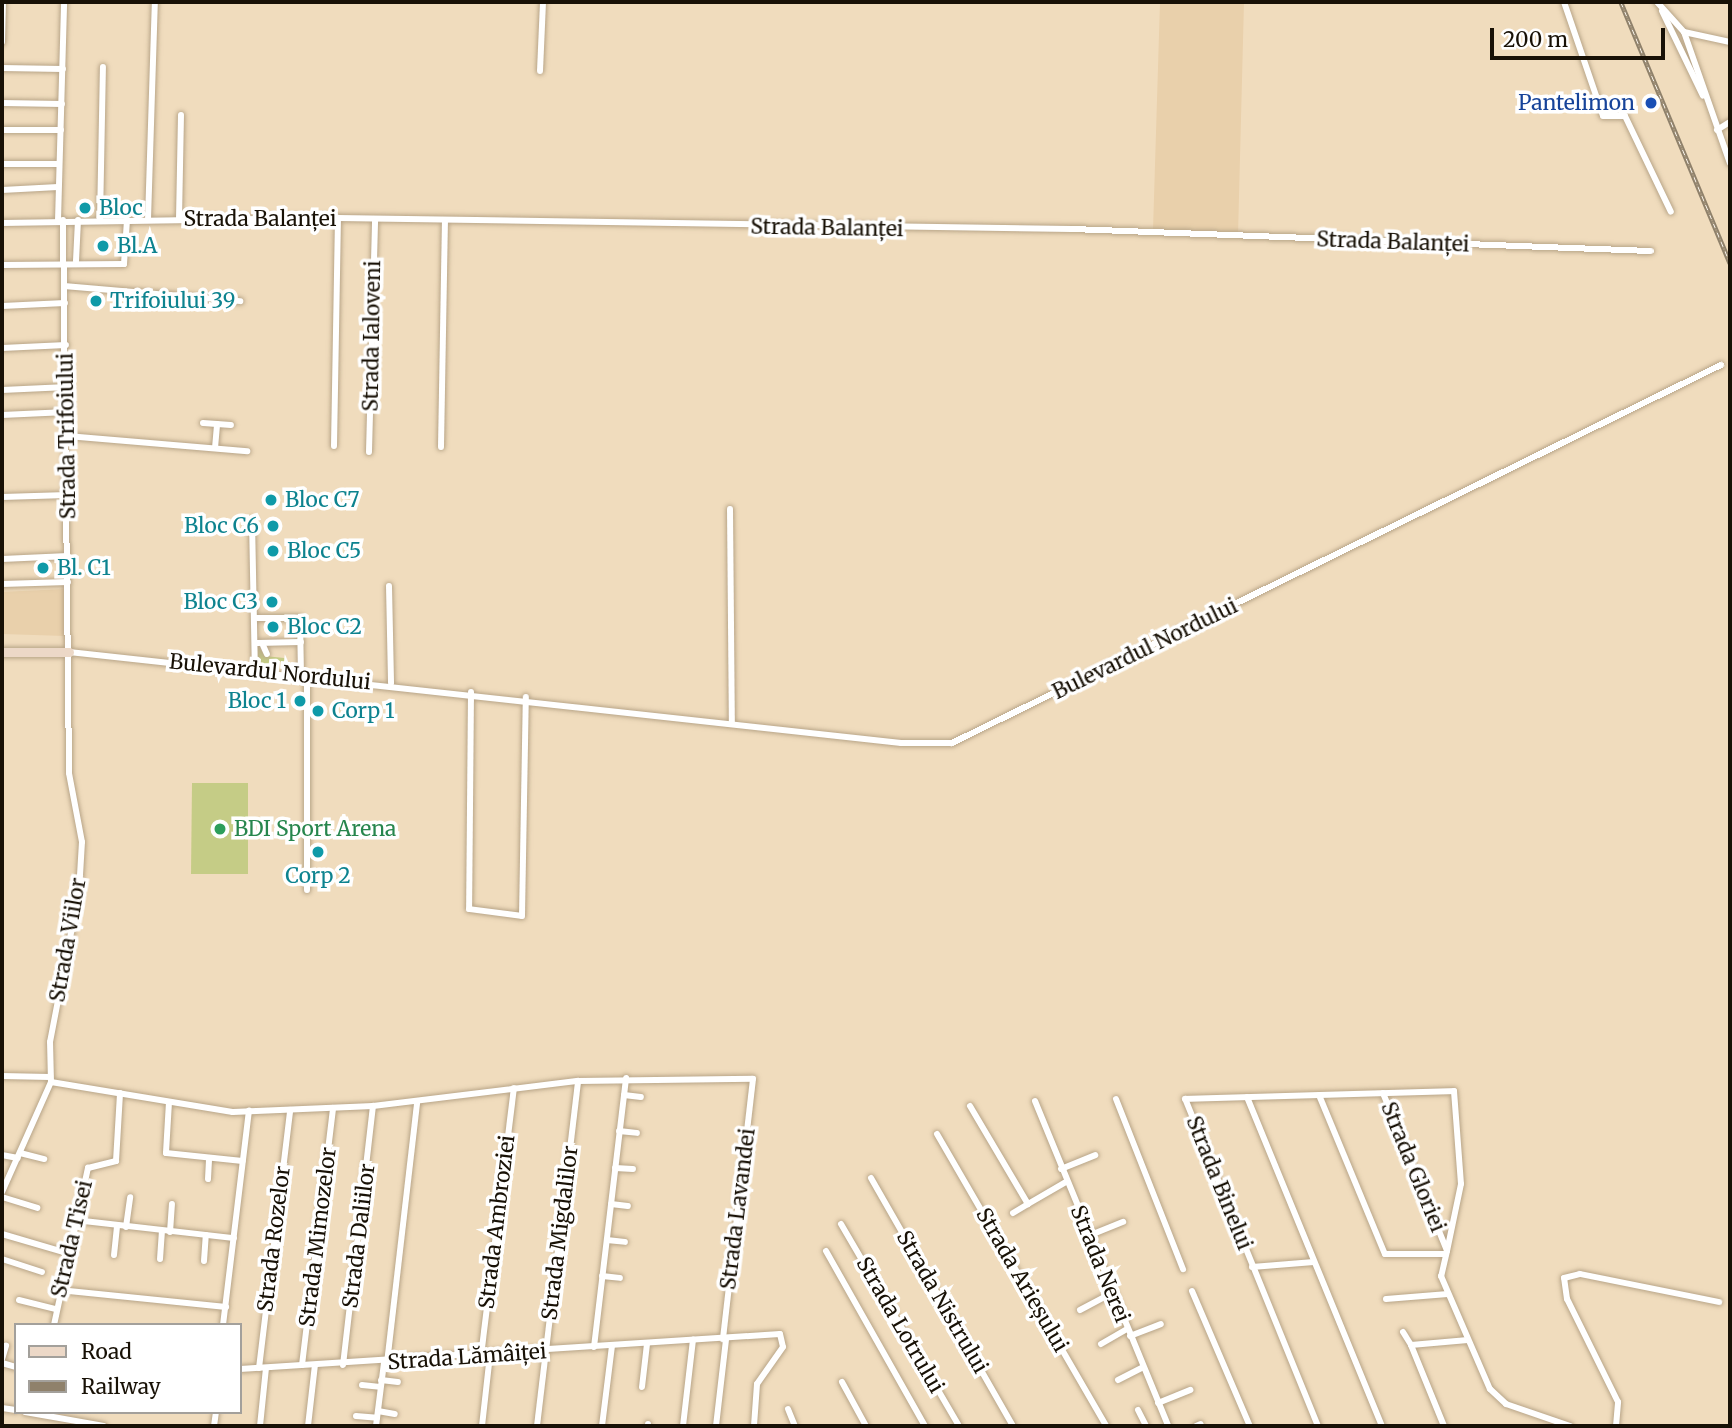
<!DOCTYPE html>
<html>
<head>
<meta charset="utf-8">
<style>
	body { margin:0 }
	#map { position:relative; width:1732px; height:1428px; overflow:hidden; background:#f0dcbd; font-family:Merriweather,serif }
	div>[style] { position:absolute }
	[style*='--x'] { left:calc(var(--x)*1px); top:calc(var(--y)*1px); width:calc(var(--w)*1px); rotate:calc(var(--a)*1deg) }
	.built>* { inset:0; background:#e9d0ab }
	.green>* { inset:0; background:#c5cc86 }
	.roads { filter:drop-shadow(0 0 2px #b8a588) drop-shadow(0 0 2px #b8a588) }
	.street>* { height:6px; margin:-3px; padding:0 3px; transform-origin:3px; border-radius:3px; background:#fff }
	.secondary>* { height:9px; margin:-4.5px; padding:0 4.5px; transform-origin:4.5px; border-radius:4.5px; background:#ecd8c7 }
	.rail>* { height:4.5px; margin-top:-2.25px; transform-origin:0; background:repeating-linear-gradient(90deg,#fff 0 5px,#8f816b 0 10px); box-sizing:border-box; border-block:2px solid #8f816b }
	.dots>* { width:19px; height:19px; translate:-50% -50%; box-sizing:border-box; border:4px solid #fff; border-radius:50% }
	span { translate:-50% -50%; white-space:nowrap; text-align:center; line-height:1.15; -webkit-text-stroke:7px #fff; paint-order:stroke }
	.transit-label { font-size:21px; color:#164399 }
	.right { translate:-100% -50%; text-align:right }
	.culture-label { font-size:21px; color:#0d838f }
	.left { translate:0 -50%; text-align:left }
	.street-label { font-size:21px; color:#181106 }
	.leisure-label { font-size:21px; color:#27864d }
	.frame { position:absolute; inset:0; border:4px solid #181106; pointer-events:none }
	.legend { position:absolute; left:14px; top:1323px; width:228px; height:91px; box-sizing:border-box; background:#fff; border:2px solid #a3a09b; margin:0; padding:9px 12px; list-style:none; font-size:21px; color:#181106 }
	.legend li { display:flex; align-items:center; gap:14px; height:35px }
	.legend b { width:35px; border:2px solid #a3a09b }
	.scale { position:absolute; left:1490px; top:28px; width:175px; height:32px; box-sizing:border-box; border:4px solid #181106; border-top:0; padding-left:9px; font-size:21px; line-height:24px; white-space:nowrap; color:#181106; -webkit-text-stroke:5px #fff; paint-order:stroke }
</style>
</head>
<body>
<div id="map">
	<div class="built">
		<i style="clip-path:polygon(1160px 2px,1244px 2px,1238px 235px,1153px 230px)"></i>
		<i style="clip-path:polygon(65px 589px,65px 636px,2px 634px,2px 592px)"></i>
	</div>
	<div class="green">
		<i style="clip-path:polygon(258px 646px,265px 656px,284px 658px,297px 669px,279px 661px,278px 670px,257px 667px)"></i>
		<i style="clip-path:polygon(192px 783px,248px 783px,248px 874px,191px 874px)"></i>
	</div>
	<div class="roads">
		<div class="street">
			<i style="--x:1564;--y:2;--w:120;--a:71.1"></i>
			<i style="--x:1603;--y:116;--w:22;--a:0"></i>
			<i style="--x:1625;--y:116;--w:106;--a:64.4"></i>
			<i style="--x:1657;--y:2;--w:40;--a:48"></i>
			<i style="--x:1684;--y:32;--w:139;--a:70.7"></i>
			<i style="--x:1662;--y:11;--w:94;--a:64.2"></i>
			<i style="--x:1684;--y:32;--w:47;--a:12.3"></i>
			<i style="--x:2;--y:42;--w:40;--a:-88.6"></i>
			<i style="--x:2;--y:68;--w:61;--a:0.9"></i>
			<i style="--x:540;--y:71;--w:69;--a:-87.5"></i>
			<i style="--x:2;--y:103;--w:60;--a:1"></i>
			<i style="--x:2;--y:130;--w:59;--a:0"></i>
			<i style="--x:1717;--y:130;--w:15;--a:-32"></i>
			<i style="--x:2;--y:164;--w:56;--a:0"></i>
			<i style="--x:2;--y:190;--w:56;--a:-3.1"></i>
			<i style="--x:179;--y:219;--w:104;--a:-88.9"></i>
			<i style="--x:100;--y:220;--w:153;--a:-88.9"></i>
			<i style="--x:148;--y:220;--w:218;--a:-88.2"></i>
			<i style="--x:58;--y:221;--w:219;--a:-88.4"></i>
			<i style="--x:2;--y:223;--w:336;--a:-0.9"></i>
			<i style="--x:338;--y:218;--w:734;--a:0.86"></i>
			<i style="--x:1072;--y:229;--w:579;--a:2.18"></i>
			<i style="--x:76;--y:261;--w:41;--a:-87.2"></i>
			<i style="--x:2;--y:265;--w:122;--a:-0.5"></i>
			<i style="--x:124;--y:264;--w:44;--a:-86.1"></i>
			<i style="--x:64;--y:286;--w:177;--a:4.9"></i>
			<i style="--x:2;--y:306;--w:63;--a:-2.7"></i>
			<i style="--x:2;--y:348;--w:64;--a:-2.7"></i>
			<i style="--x:2;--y:390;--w:65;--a:-2.6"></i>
			<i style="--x:2;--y:415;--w:65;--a:-2.6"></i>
			<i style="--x:203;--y:423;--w:28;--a:4"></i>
			<i style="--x:67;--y:436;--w:181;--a:4.8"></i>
			<i style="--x:334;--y:446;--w:228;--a:-89"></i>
			<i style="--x:441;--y:447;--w:227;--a:-89"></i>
			<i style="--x:215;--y:448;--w:24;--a:-85"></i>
			<i style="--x:369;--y:452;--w:233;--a:-88.5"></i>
			<i style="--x:2;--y:497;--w:65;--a:-1.8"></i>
			<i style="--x:730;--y:509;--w:214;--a:89.5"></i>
			<i style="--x:252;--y:520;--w:150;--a:88.9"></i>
			<i style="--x:2;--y:559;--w:66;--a:-2.6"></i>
			<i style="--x:2;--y:584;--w:66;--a:-1.7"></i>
			<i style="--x:389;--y:586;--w:97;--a:88.8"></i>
			<i style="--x:256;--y:618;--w:44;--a:0"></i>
			<i style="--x:300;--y:618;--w:57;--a:89"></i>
			<i style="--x:257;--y:643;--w:44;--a:-1.3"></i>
			<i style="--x:262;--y:643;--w:12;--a:66"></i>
			<i style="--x:69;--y:652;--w:837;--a:6.24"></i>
			<i style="--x:901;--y:743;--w:51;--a:0"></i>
			<i style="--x:952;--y:743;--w:857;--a:-26.18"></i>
			<i style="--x:471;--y:692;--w:217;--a:90.5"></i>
			<i style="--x:469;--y:909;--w:53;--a:7.5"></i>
			<i style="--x:522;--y:916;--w:219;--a:-89"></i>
			<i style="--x:307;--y:890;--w:214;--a:-90"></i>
			<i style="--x:2;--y:1076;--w:48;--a:1.2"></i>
			<i style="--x:51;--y:1082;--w:184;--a:9.4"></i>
			<i style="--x:233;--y:1112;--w:140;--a:-2.5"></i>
			<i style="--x:373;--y:1106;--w:207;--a:-7"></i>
			<i style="--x:578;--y:1081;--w:175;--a:-0.7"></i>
			<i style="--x:753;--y:1079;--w:262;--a:96.6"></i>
			<i style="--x:51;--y:1082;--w:40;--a:-91.4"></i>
			<i style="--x:50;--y:1042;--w:153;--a:-79.1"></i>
			<i style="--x:79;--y:892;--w:50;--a:-86.6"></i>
			<i style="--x:82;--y:842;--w:70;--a:-100.7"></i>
			<i style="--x:69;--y:773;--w:553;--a:-90.62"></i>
			<i style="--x:1383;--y:1093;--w:170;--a:67.9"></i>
			<i style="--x:1447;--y:1251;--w:26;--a:103"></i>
			<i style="--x:1441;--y:1276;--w:123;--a:66.6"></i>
			<i style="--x:1490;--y:1389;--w:22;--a:43"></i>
			<i style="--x:1506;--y:1404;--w:68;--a:19"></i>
			<i style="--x:624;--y:1095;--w:17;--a:7"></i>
			<i style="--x:1319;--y:1095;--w:172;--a:67.5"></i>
			<i style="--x:1385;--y:1254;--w:61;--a:0"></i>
			<i style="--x:1247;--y:1097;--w:356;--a:67.7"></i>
			<i style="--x:1116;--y:1099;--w:183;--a:68.5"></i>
			<i style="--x:1035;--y:1101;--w:351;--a:67.7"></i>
			<i style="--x:169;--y:1102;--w:51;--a:93.4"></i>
			<i style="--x:166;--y:1153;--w:77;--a:5.9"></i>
			<i style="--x:970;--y:1106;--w:114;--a:59.4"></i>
			<i style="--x:1028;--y:1204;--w:44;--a:-30.1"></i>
			<i style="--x:619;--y:1131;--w:18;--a:6"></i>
			<i style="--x:937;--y:1134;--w:337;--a:59.9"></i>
			<i style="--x:20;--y:1153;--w:25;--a:14"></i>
			<i style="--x:2;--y:1155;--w:16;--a:11"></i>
			<i style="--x:615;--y:1168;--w:18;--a:3"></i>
			<i style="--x:1061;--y:1169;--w:37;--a:-22"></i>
			<i style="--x:871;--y:1178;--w:286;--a:60.2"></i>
			<i style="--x:208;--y:1179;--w:21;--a:-87"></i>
			<i style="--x:2;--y:1192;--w:120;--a:-66"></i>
			<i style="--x:2;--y:1197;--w:37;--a:17"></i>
			<i style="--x:611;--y:1204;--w:17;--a:7"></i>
			<i style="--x:1013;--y:1213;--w:17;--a:-31"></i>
			<i style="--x:75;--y:1220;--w:160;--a:6.5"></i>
			<i style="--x:841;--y:1224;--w:234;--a:59.7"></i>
			<i style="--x:126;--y:1227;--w:30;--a:-82"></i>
			<i style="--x:170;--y:1232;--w:28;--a:-86"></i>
			<i style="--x:2;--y:1234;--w:68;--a:16.3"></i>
			<i style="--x:1088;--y:1236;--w:38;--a:-22"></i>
			<i style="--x:607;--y:1240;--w:18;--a:6"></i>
			<i style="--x:826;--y:1251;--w:201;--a:60.5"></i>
			<i style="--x:114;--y:1255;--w:29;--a:-84"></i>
			<i style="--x:2;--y:1259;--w:42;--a:18"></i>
			<i style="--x:160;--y:1259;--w:28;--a:-86"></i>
			<i style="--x:204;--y:1261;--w:26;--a:-86"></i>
			<i style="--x:1252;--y:1267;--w:62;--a:-4.6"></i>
			<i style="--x:602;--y:1276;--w:18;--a:6"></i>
			<i style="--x:59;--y:1290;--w:168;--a:5.8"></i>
			<i style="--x:1192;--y:1291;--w:147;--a:66.8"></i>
			<i style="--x:1386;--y:1299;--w:62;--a:-4.6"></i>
			<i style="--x:19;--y:1300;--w:38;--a:14"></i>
			<i style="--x:1080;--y:1310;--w:36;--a:-28"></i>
			<i style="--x:54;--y:1325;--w:161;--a:-77.8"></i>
			<i style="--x:88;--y:1168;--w:29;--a:-14"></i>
			<i style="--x:116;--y:1161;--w:68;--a:-86.6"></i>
			<i style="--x:223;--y:1325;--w:216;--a:-83.1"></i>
			<i style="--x:1403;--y:1332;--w:15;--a:58"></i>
			<i style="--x:1130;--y:1336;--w:33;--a:-21"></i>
			<i style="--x:1101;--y:1344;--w:30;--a:-30"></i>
			<i style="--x:594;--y:1347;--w:271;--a:-83.2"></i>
			<i style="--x:481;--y:1356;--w:270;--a:-83"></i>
			<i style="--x:2;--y:1359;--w:14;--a:-73"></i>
			<i style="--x:2;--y:1363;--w:15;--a:16"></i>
			<i style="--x:387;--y:1363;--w:263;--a:-83.4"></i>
			<i style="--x:302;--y:1365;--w:259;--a:-83.1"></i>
			<i style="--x:343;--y:1365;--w:261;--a:-83.4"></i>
			<i style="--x:259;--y:1368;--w:260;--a:-83.1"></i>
			<i style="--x:240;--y:1369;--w:541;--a:-3.71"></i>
			<i style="--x:780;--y:1334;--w:13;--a:77"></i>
			<i style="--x:783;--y:1347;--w:45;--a:125.1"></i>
			<i style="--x:757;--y:1384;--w:42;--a:94.1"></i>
			<i style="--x:381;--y:1380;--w:17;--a:7"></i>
			<i style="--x:1118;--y:1380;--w:28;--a:-27"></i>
			<i style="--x:842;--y:1382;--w:50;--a:61.4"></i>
			<i style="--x:362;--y:1385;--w:18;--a:6"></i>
			<i style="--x:642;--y:1387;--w:43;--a:-83.4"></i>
			<i style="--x:1158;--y:1403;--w:35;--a:-22"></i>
			<i style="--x:2;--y:1408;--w:14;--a:8"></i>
			<i style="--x:788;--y:1409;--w:18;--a:68"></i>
			<i style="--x:1138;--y:1410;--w:18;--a:63"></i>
			<i style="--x:378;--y:1411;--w:17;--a:10"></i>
			<i style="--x:25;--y:1412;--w:80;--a:10"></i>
			<i style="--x:356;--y:1416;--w:21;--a:5"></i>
			<i style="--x:214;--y:1426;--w:14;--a:-82"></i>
			<i style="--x:260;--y:1426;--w:58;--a:-84.1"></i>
			<i style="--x:308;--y:1426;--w:61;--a:-83.5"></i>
			<i style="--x:376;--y:1426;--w:64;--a:-82.8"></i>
			<i style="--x:482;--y:1426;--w:71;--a:-83.6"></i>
			<i style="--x:537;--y:1426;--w:347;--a:-83.2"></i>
			<i style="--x:602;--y:1426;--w:81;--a:-82.9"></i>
			<i style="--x:648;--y:1426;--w:2;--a:-90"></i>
			<i style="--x:683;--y:1426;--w:87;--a:-83.4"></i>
			<i style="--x:716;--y:1426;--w:88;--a:-83.4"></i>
			<i style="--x:1196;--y:1426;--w:5;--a:-22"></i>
			<i style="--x:1318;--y:1426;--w:353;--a:-112.1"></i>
			<i style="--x:1185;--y:1099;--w:269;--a:-1.7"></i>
			<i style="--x:1454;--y:1091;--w:93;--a:85.7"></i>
			<i style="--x:1461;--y:1184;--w:68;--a:101.8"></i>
			<i style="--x:1444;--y:1426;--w:87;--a:-112.2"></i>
			<i style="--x:1411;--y:1345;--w:57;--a:-5"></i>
			<i style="--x:1616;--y:1426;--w:24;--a:-85"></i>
			<i style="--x:1618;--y:1402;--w:115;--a:-116.3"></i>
			<i style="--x:1567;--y:1299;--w:21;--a:-98"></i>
			<i style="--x:1564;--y:1278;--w:16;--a:-14"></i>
			<i style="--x:1580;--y:1274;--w:142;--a:11.4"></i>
		</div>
		<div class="secondary">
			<i style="--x:2;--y:652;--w:67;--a:0"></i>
		</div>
	</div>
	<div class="rail">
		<i style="--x:1621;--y:2;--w:283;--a:67.3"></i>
	</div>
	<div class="dots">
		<i style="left:1651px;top:103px;background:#1a4fb4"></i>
		<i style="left:85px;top:208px;background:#0f9aa8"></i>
		<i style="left:103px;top:246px;background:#0f9aa8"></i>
		<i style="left:96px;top:301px;background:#0f9aa8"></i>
		<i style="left:271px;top:500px;background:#0f9aa8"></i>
		<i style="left:273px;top:526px;background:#0f9aa8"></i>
		<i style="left:273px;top:551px;background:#0f9aa8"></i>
		<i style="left:43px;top:568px;background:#0f9aa8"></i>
		<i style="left:272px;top:602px;background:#0f9aa8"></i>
		<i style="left:273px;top:627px;background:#0f9aa8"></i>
		<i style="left:300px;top:701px;background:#0f9aa8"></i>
		<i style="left:318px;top:711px;background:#0f9aa8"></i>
		<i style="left:220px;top:829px;background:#2e9e5b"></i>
		<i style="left:318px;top:852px;background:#0f9aa8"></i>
	</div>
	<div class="transit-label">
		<span class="right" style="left:1635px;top:103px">Pantelimon</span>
	</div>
	<div class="culture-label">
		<span class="left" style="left:99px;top:208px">Bloc</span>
		<span class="left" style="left:117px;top:246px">Bl.A</span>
		<span class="left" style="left:110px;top:301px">Trifoiului 39</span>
		<span class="left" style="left:285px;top:500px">Bloc C7</span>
		<span class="right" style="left:259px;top:526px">Bloc C6</span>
		<span class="left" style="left:287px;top:551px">Bloc C5</span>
		<span class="left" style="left:57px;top:568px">Bl. C1</span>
		<span class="right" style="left:258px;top:602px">Bloc C3</span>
		<span class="left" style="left:287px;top:627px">Bloc C2</span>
		<span class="right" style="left:286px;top:701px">Bloc 1</span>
		<span class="left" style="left:332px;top:711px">Corp 1</span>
		<span style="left:318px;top:876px">Corp 2</span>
	</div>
	<div class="street-label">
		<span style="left:260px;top:219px">Strada Balanței</span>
		<span style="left:827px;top:228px;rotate:1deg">Strada Balanței</span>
		<span style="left:1393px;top:242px;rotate:2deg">Strada Balanței</span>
		<span style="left:372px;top:336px;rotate:-89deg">Strada Ialoveni</span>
		<span style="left:67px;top:436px;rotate:-91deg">Strada Trifoiului</span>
		<span style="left:1145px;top:649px;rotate:-26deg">Bulevardul Nordului</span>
		<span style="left:270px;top:672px;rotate:6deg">Bulevardul Nordului</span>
		<span style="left:68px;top:940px;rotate:-80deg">Strada Viilor</span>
		<span style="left:1413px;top:1167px;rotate:68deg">Strada Gloriei</span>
		<span style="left:1219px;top:1183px;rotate:68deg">Strada Binelui</span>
		<span style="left:738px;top:1209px;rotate:-83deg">Strada Lavandei</span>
		<span style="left:497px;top:1222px;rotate:-83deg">Strada Ambroziei</span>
		<span style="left:560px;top:1233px;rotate:-83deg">Strada Migdalilor</span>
		<span style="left:359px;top:1236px;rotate:-83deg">Strada Daliilor</span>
		<span style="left:318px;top:1237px;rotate:-83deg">Strada Mimozelor</span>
		<span style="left:72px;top:1239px;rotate:-77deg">Strada Tisei</span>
		<span style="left:274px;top:1239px;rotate:-83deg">Strada Rozelor</span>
		<span style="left:1100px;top:1264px;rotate:68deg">Strada Nerei</span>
		<span style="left:1022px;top:1280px;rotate:60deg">Strada Arieșului</span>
		<span style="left:942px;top:1302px;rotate:60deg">Strada Nistrului</span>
		<span style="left:900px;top:1325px;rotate:60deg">Strada Lotrului</span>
		<span style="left:467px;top:1357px;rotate:-4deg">Strada Lămâiței</span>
	</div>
	<div class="leisure-label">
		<span class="left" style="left:234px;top:829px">BDI Sport Arena</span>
	</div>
	<div class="frame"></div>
	<ul class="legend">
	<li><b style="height:9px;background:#ecd8c7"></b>Road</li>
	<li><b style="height:9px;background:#8f816b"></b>Railway</li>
	</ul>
	<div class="scale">200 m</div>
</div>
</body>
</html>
